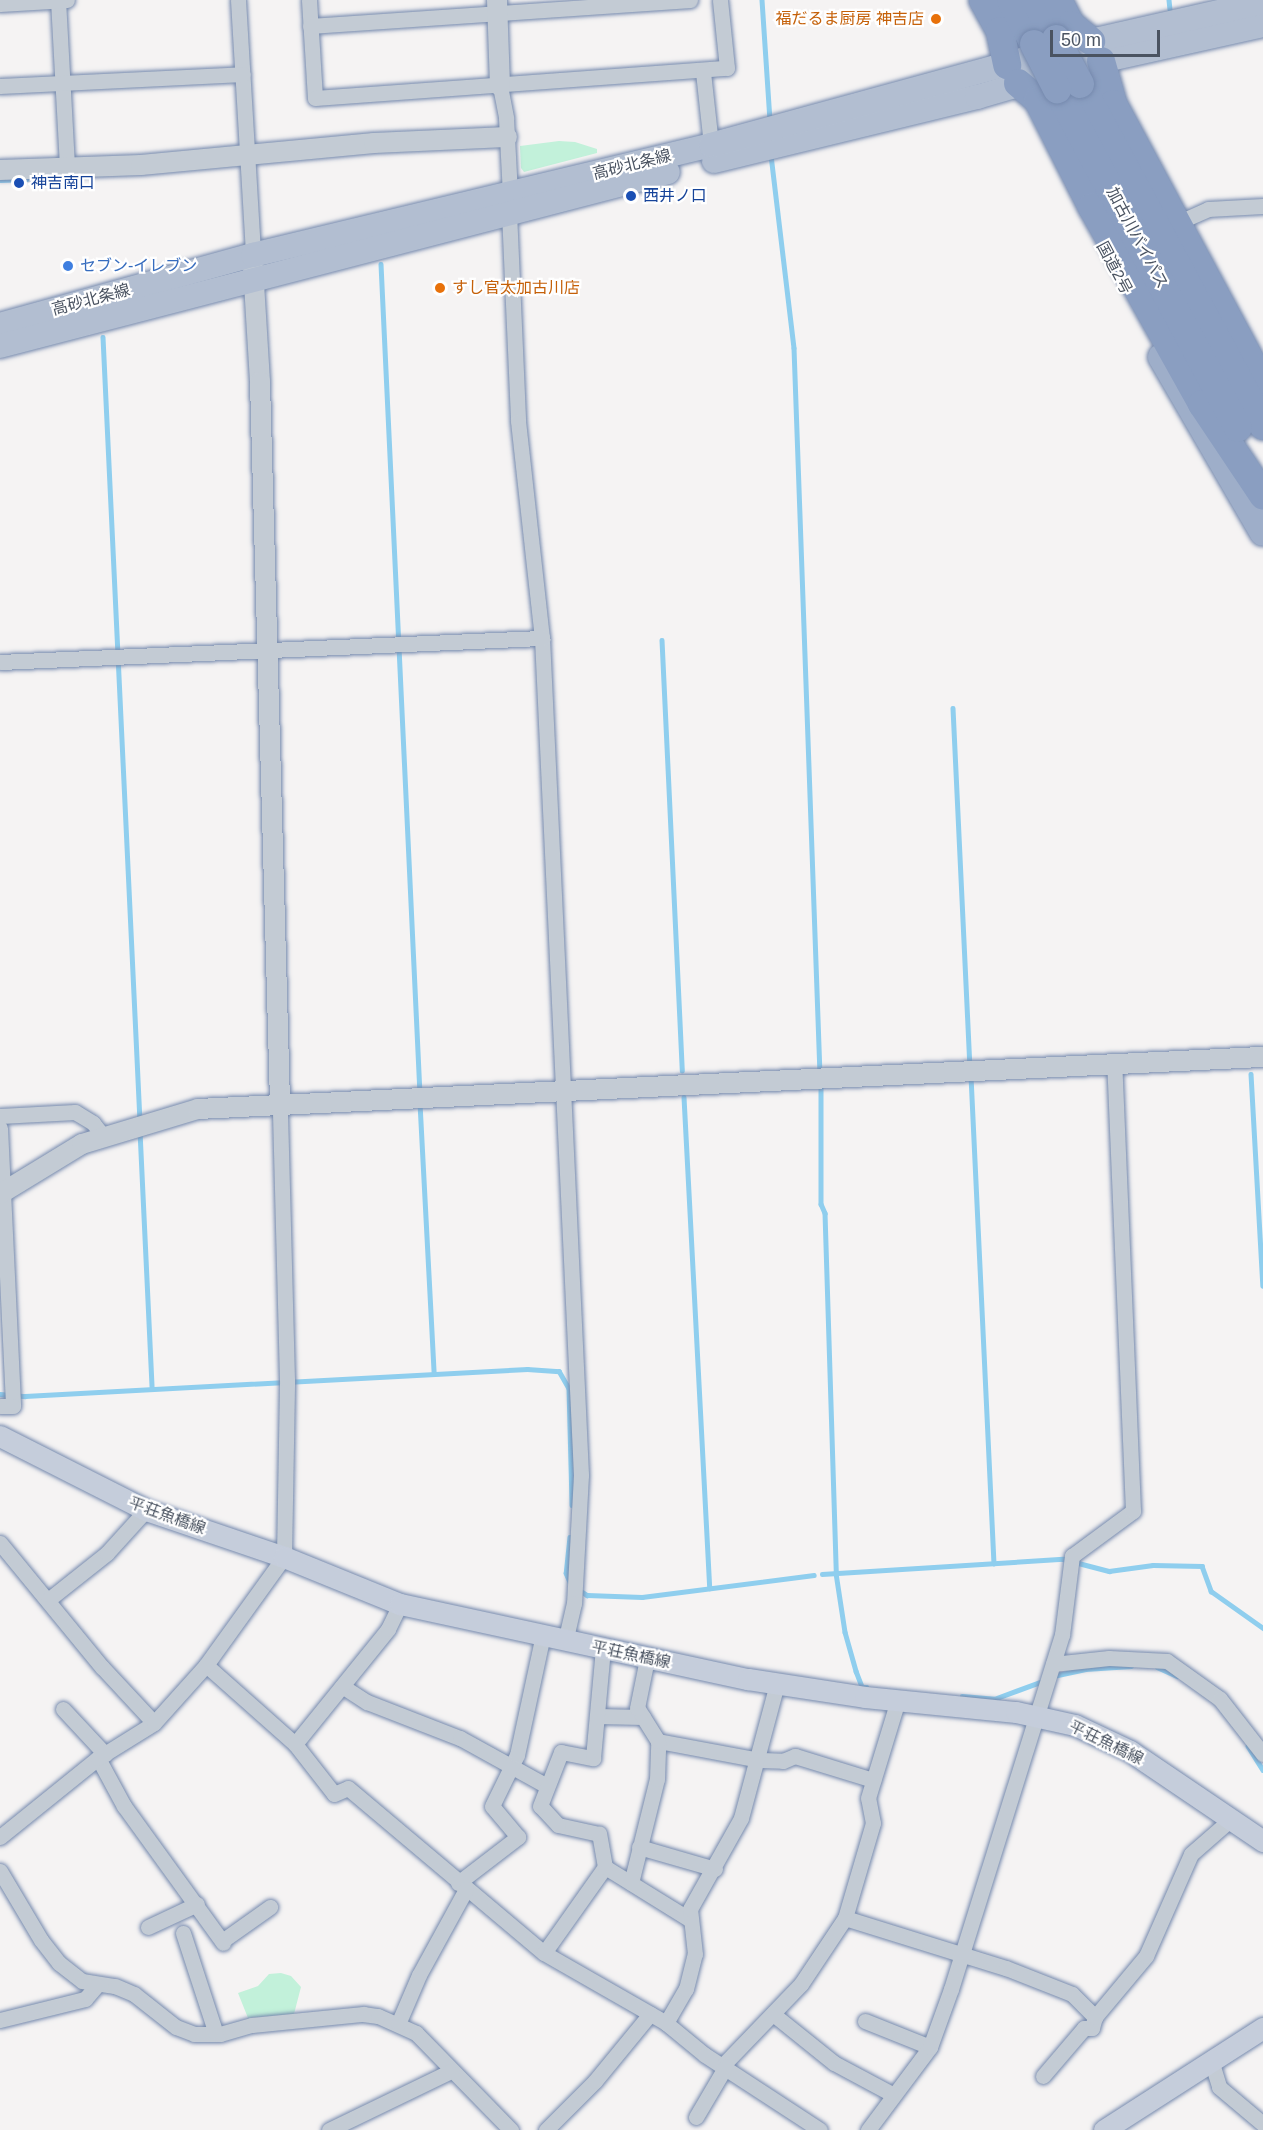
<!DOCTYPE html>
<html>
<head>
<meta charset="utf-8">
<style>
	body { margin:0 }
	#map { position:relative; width:1263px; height:2130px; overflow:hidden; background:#f5f3f3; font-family:Helvetica,"Noto Sans JP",sans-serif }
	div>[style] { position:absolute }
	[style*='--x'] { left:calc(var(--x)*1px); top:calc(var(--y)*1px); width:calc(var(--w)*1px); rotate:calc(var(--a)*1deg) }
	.green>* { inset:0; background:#c2f1da }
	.stream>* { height:4.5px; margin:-2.25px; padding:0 2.25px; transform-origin:2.25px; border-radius:2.25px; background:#8fceee }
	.roads { filter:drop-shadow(0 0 2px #7589ad) drop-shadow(0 0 2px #7589ad) }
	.minor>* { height:15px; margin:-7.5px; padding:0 7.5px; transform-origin:7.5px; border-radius:7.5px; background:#c3cbd4 }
	.tertiary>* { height:20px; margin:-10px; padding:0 10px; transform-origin:10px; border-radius:10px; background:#c3cbd4 }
	.secondary>* { height:21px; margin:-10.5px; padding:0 10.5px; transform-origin:10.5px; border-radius:10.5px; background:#c5cddb }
	.primary>* { height:24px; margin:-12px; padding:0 12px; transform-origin:12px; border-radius:12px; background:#b2bed1 }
	.trunk>* { height:26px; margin:-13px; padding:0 13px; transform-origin:13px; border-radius:13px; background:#9eaec9 }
	.motorway>* { height:28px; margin:-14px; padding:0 14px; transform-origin:14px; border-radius:14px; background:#8a9ec1 }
	.bridges { filter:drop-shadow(0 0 2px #7589ad) drop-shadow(0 0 2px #7589ad) }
	.motorway-bridge>* { height:28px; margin:-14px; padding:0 14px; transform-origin:14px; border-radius:14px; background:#8a9ec1 }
	.dots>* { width:16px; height:16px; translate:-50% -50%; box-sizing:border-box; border:3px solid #fff; border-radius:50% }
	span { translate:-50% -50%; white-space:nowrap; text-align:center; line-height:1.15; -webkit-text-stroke:4.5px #fff; paint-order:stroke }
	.food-label { font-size:16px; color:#c56008 }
	.right { translate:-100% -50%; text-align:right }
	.left { translate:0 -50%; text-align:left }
	.street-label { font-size:16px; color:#4a5361 }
	.transit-label { font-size:16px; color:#164399 }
	.shop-label { font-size:16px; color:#366cbe }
	.scale { position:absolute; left:1050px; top:30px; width:110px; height:27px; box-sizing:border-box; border:3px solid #4a5361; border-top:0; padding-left:8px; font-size:18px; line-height:21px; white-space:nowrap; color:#4a5361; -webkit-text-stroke:4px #fff; paint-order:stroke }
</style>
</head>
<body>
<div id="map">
	<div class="green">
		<i style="clip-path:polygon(559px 141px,575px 142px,597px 149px,597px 153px,524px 172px,521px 168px,520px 146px)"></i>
		<i style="clip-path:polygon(281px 1973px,291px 1976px,301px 1987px,294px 2014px,248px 2018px,238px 1993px,258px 1986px,269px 1974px)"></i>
	</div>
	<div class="stream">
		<i style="--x:762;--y:0;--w:120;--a:86.2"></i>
		<i style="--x:1169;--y:0;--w:9;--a:84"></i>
		<i style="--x:771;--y:155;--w:194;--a:83.2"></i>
		<i style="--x:794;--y:348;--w:727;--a:87.95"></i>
		<i style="--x:0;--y:180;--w:27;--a:-2"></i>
		<i style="--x:381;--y:264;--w:832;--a:87.31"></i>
		<i style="--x:103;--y:337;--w:786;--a:87.3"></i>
		<i style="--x:662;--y:640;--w:431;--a:87.3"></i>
		<i style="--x:953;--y:708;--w:360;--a:87.3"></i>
		<i style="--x:1251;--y:1074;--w:212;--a:86.8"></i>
		<i style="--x:971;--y:1076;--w:488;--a:87.3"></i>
		<i style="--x:821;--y:1083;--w:121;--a:90"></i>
		<i style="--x:821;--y:1204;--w:10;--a:66"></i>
		<i style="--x:825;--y:1213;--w:360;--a:88.2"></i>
		<i style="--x:836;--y:1573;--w:60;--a:81.3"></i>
		<i style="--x:845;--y:1632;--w:41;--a:74.2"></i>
		<i style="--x:856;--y:1671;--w:17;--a:69"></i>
		<i style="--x:862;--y:1687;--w:5;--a:0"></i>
		<i style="--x:684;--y:1097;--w:492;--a:87"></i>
		<i style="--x:420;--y:1103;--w:270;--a:87"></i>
		<i style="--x:140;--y:1131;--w:256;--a:87.3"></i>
		<i style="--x:0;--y:1394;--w:25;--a:5"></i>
		<i style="--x:25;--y:1396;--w:503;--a:-3.08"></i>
		<i style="--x:527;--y:1369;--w:32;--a:4"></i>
		<i style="--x:559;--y:1371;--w:20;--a:60"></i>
		<i style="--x:569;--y:1388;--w:117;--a:88.5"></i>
		<i style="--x:570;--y:1537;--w:36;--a:96"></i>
		<i style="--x:566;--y:1573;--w:12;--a:66"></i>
		<i style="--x:822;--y:1574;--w:241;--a:-3.6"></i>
		<i style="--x:1063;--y:1559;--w:48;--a:14.6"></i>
		<i style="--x:1109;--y:1571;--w:44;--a:-7.8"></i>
		<i style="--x:1153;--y:1565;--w:49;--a:1.2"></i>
		<i style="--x:1202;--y:1566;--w:27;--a:70"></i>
		<i style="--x:1211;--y:1591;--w:64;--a:35.4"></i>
		<i style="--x:578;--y:1589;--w:11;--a:34"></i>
		<i style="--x:587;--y:1595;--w:55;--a:2.1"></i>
		<i style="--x:642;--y:1597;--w:173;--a:-7.3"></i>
		<i style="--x:1157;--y:1667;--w:22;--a:24"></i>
		<i style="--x:1053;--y:1676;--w:33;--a:-12"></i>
		<i style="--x:1085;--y:1669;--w:46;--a:-3.7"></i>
		<i style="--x:962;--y:1696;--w:32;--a:5"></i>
		<i style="--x:994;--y:1699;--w:52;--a:-20.2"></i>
		<i style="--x:1248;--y:1746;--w:28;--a:58"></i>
	</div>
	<div class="roads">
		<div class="minor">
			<i style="--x:58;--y:0;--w:165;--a:86.9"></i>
			<i style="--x:238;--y:0;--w:255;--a:86.6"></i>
			<i style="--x:309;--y:0;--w:98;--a:86.5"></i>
			<i style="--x:315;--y:98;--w:413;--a:-4.2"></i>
			<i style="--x:727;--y:68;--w:68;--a:-95.9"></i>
			<i style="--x:0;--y:4;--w:67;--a:-3.4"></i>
			<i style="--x:310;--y:26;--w:381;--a:-3.9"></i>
			<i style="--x:703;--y:72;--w:73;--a:83.7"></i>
			<i style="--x:0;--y:86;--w:243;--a:-2.8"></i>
			<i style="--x:500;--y:86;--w:33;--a:79"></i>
			<i style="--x:506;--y:118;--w:76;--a:87"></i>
			<i style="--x:509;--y:212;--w:209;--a:87.5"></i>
			<i style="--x:518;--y:421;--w:218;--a:83.7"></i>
			<i style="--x:542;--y:638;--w:838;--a:87.33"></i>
			<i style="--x:581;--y:1475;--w:128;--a:93.1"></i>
			<i style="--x:574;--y:1603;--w:39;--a:103"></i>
			<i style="--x:1188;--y:218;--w:22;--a:-24"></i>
			<i style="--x:1208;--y:209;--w:55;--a:-3.1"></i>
			<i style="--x:0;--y:662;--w:543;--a:-2.54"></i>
			<i style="--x:0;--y:1116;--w:75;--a:-3.1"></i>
			<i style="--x:75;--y:1112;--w:21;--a:31"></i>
			<i style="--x:93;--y:1123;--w:16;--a:52"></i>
			<i style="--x:0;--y:1128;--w:278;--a:87.3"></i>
			<i style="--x:13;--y:1406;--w:13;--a:180"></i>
			<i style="--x:0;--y:1543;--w:161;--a:50.6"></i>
			<i style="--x:102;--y:1667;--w:76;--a:47.1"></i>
			<i style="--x:48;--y:1600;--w:75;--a:-38.5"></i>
			<i style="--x:107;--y:1553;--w:58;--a:-47.8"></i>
			<i style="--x:1053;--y:1664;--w:56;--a:-6.1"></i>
			<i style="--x:1109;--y:1658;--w:58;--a:3"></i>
			<i style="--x:1167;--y:1661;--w:65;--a:35.6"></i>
			<i style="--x:1220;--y:1699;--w:70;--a:52"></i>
			<i style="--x:206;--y:1665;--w:119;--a:41.6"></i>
			<i style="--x:295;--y:1744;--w:63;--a:52"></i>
			<i style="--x:334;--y:1794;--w:15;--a:-23"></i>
			<i style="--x:348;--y:1788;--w:256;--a:40.1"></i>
			<i style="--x:544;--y:1953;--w:141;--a:29.8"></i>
			<i style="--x:666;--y:2023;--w:50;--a:39.4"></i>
			<i style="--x:705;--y:2055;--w:137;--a:33.1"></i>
			<i style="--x:342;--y:1686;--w:30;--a:33"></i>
			<i style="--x:367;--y:1702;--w:100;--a:21.2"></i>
			<i style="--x:460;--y:1738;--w:99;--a:28.9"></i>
			<i style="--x:63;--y:1709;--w:62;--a:47"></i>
			<i style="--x:597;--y:1716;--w:46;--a:1.2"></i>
			<i style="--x:658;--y:1741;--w:104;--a:10.6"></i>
			<i style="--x:760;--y:1760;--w:23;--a:2"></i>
			<i style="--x:783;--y:1761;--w:13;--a:-23"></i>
			<i style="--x:795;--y:1756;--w:82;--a:17.1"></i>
			<i style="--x:295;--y:1744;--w:148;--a:-51"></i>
			<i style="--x:388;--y:1629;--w:28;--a:-64"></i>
			<i style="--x:98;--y:1758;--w:55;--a:61.6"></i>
			<i style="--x:124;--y:1806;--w:169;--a:54.1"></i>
			<i style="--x:0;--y:1837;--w:126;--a:-38.9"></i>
			<i style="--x:98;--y:1758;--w:66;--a:-32"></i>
			<i style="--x:154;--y:1723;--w:78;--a:-48.1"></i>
			<i style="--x:206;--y:1665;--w:133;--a:-54.2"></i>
			<i style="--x:284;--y:1557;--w:177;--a:-89"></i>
			<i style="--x:287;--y:1380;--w:276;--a:-91.5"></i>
			<i style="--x:639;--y:1847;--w:79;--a:16.1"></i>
			<i style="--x:605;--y:1867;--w:99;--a:31.8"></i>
			<i style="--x:0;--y:1871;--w:80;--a:59.3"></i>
			<i style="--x:41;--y:1940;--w:29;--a:52"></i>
			<i style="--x:59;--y:1963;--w:29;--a:38"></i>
			<i style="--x:82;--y:1981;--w:33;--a:9"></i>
			<i style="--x:115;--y:1986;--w:21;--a:23"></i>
			<i style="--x:134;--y:1994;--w:53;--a:38.2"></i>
			<i style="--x:176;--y:2027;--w:19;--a:21"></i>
			<i style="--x:194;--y:2034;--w:26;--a:0"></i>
			<i style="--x:220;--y:2034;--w:33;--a:-16"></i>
			<i style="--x:252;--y:2025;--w:112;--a:-5.7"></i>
			<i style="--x:363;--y:2014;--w:15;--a:8"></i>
			<i style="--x:378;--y:2016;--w:42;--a:24.1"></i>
			<i style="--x:416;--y:2033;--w:136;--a:45.6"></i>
			<i style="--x:458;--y:1883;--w:76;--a:-37.5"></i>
			<i style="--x:518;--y:1837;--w:40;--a:-130"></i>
			<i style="--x:492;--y:1806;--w:57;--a:-63.9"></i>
			<i style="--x:517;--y:1755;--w:123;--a:-77.8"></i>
			<i style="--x:631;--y:1883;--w:107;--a:-76"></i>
			<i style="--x:657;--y:1779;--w:38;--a:-88"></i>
			<i style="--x:658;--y:1741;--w:39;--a:-122"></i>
			<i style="--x:637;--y:1708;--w:50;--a:-78.5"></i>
			<i style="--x:845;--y:1918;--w:169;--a:17.3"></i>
			<i style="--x:1006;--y:1968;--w:71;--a:21.5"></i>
			<i style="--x:1072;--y:1994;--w:33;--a:45"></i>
			<i style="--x:148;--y:1927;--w:54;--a:-25.1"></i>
			<i style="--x:183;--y:1933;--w:106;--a:71.9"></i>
			<i style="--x:222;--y:1941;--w:59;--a:-35.3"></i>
			<i style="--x:544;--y:1953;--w:105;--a:-54.7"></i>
			<i style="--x:605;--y:1867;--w:34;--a:-100"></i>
			<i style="--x:599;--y:1834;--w:42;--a:-167.6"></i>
			<i style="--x:558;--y:1825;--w:26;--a:-133"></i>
			<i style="--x:540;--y:1806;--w:58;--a:-68.7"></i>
			<i style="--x:561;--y:1752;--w:33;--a:11"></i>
			<i style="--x:593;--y:1758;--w:109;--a:-84.8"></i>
			<i style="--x:773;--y:2014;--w:78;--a:38.8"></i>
			<i style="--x:834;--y:2063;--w:66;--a:28.1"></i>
			<i style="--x:0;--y:2020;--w:88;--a:-13.9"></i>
			<i style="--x:85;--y:1999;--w:18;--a:-49"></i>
			<i style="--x:865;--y:2021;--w:70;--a:21.8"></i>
			<i style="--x:666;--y:2023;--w:39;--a:-60"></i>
			<i style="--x:686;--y:1989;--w:36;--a:-76"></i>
			<i style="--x:695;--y:1954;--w:45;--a:-96.3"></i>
			<i style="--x:690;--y:1909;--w:104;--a:-60.7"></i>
			<i style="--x:741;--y:1818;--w:139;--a:-75"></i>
			<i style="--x:398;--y:2024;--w:53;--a:-66.8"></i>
			<i style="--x:419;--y:1975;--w:98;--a:-61.3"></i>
			<i style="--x:1211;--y:2060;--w:28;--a:73"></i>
			<i style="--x:1219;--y:2087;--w:57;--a:40.1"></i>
			<i style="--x:724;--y:2064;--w:111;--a:-46.1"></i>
			<i style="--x:801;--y:1984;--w:79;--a:-56.3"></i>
			<i style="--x:845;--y:1918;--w:99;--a:-73.6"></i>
			<i style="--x:873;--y:1823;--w:25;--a:-101"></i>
			<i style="--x:868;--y:1798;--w:102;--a:-73"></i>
			<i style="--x:1043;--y:2076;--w:63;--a:-49.5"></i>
			<i style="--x:1084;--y:2028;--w:8;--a:0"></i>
			<i style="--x:1092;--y:2028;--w:11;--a:-75"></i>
			<i style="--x:1095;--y:2017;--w:80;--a:-50.1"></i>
			<i style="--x:1146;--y:1956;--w:111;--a:-66.2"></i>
			<i style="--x:1191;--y:1854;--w:53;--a:-41.2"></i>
			<i style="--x:696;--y:2117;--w:59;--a:-59.5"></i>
			<i style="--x:329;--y:2130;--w:136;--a:-25.8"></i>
			<i style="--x:546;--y:2130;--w:69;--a:-45"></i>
			<i style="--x:595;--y:2081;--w:87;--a:-50.6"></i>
			<i style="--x:868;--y:2130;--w:104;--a:-53.2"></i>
			<i style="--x:930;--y:2047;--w:62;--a:-70.1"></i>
			<i style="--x:951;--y:1989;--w:371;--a:-72.6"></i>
			<i style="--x:1062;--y:1635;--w:80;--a:-82.8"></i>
			<i style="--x:1072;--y:1556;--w:76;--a:-36.4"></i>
			<i style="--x:1133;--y:1511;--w:447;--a:-92.4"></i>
		</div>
		<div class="tertiary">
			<i style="--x:497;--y:0;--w:86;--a:88"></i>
			<i style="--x:0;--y:170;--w:141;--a:-2"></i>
			<i style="--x:141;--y:165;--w:234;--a:-5.4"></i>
			<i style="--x:374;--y:143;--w:133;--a:-2.6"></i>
			<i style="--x:253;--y:267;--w:115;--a:86.5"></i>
			<i style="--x:260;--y:382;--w:722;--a:88.41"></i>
			<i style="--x:0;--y:1194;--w:96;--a:-31.4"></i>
			<i style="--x:82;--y:1144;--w:121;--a:-16.8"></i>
			<i style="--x:198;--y:1109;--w:1066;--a:-2.8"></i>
		</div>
		<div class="secondary">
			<i style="--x:0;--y:1436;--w:164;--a:26.9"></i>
			<i style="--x:146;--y:1510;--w:146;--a:18.8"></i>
			<i style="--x:284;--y:1557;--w:125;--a:22.1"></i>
			<i style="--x:400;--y:1604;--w:356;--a:12.2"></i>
			<i style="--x:748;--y:1679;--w:118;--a:8.7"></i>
			<i style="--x:865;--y:1697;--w:152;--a:5.7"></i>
			<i style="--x:1016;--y:1712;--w:60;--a:12.4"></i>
			<i style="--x:1075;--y:1725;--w:61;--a:25.3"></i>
			<i style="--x:1130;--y:1751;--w:161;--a:34.1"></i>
			<i style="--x:1104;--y:2130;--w:189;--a:-32.7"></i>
		</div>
		<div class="primary">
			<i style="--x:714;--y:161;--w:271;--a:-13.7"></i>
			<i style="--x:977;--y:97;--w:129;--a:-16.2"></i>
			<i style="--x:1101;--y:61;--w:166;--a:-12.5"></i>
			<i style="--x:0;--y:325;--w:263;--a:-15.5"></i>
			<i style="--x:253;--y:255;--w:471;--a:-13.5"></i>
			<i style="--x:711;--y:145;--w:394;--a:-15.3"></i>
			<i style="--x:1091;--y:41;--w:176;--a:-12.8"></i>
			<i style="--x:0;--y:346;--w:690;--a:-14.6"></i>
		</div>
		<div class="trunk">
			<i style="--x:1161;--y:357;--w:203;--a:59.9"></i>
		</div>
		<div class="motorway">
			<i style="--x:983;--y:0;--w:35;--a:61"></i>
			<i style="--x:1000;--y:31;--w:35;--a:78"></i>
			<i style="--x:1011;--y:0;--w:50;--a:62.4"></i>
			<i style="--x:1035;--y:0;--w:44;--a:61.7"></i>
			<i style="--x:1058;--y:0;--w:28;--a:63"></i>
			<i style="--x:1071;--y:25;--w:26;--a:39"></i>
			<i style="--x:1101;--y:61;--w:45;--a:74.4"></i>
			<i style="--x:1113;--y:104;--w:318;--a:61.8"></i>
			<i style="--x:1018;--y:83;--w:26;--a:40"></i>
			<i style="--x:1038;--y:100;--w:120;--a:63.2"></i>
			<i style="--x:1092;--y:207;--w:226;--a:60.8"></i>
			<i style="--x:1202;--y:404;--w:110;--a:56.2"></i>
			<i style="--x:1080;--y:84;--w:388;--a:61.8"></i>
			<i style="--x:1057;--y:89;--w:384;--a:61.9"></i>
		</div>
	</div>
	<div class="bridges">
		<div class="motorway-bridge">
			<i style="--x:1056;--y:39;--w:51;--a:61.9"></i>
			<i style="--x:1034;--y:44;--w:51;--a:62.9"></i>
		</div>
	</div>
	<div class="dots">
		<i style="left:936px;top:19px;background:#e8710a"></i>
		<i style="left:19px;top:183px;background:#1a4fb4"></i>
		<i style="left:631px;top:196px;background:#1a4fb4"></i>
		<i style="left:68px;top:266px;background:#3f7fe0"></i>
		<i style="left:440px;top:288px;background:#e8710a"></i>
	</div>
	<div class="food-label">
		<span class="right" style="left:924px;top:19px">福だるま厨房 神吉店</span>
		<span class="left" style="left:452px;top:288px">すし官太加古川店</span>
	</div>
	<div class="street-label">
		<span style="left:632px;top:165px;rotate:-14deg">高砂北条線</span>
		<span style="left:1137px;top:238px;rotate:62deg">加古川バイパス</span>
		<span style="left:1114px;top:268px;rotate:62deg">国道2号</span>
		<span style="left:91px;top:300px;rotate:-15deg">高砂北条線</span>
		<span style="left:167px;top:1516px;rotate:20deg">平荘魚橋線</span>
		<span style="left:631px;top:1655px;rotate:12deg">平荘魚橋線</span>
		<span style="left:1106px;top:1743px;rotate:26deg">平荘魚橋線</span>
	</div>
	<div class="transit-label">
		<span class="left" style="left:31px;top:183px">神吉南口</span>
		<span class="left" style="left:643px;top:196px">西井ノ口</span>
	</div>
	<div class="shop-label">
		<span class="left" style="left:80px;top:266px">セブン-イレブン</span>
	</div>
	<div class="scale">50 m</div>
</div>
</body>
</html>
